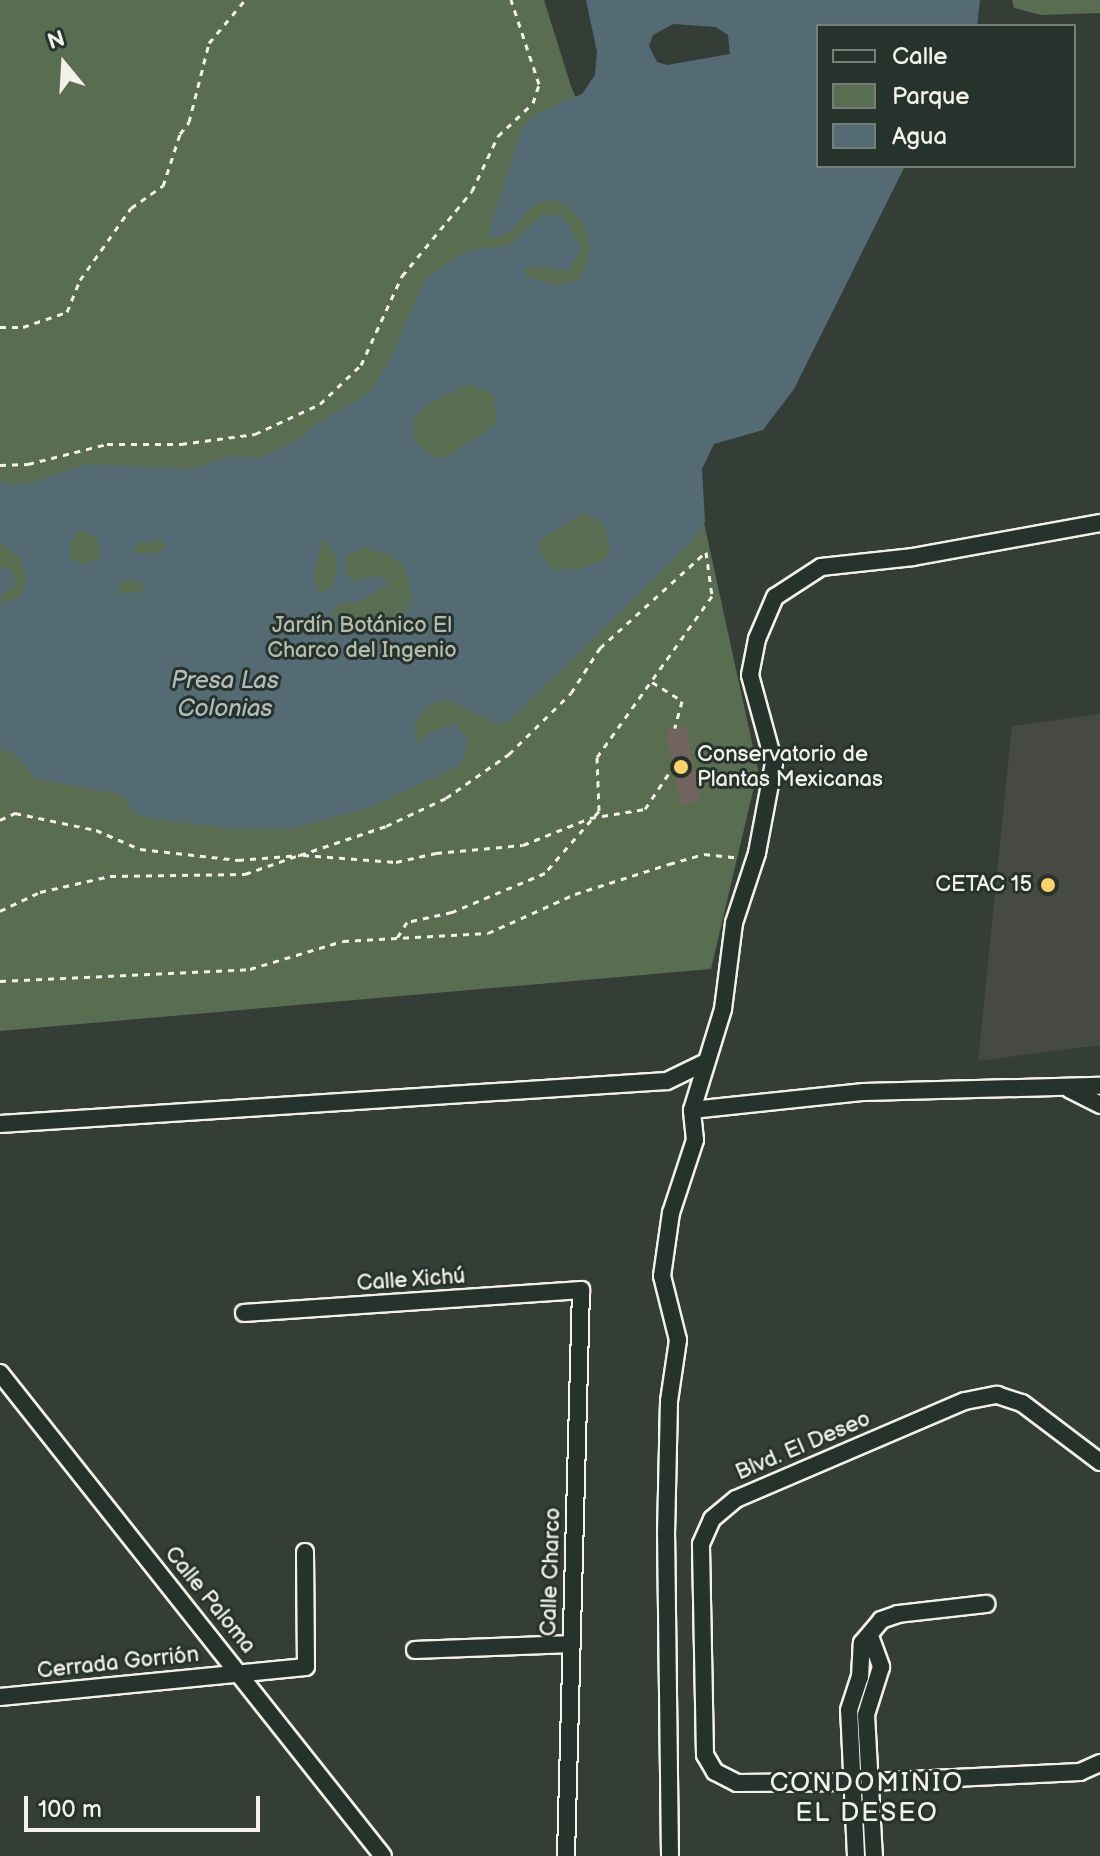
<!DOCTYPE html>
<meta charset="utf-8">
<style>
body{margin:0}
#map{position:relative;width:1100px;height:1856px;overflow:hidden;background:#353d37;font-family:"Balsamiq Sans",sans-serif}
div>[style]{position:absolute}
.built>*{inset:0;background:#474943}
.green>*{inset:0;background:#596d50}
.water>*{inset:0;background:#556b74}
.building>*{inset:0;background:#71645f}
.path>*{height:3px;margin-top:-1.5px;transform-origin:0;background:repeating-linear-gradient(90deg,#f4f1e8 0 6px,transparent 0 12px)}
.roads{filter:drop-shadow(2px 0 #f4f1e8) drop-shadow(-2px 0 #f4f1e8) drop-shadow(0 2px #f4f1e8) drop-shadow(0 -2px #f4f1e8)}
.minor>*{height:16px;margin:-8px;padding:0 8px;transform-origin:8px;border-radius:8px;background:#26332d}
.dots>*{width:22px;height:22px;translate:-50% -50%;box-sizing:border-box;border:4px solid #26332d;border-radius:50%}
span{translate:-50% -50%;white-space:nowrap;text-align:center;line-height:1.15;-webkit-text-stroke:6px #26332d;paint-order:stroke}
.park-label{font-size:22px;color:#b6bcab}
.poi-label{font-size:22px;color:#f4f1e8}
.left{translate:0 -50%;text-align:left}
.right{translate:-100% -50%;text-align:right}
.street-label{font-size:22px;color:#f4f1e8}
.water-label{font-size:24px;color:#b4bbba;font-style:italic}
.quarter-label{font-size:26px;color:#f4f1e8;letter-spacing:2px}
.legend{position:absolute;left:816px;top:24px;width:260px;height:144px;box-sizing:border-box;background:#26332d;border:2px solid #787f78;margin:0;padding:10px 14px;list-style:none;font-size:24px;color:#f4f1e8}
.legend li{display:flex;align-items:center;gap:16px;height:40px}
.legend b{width:40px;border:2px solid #787f78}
.north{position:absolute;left:24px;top:24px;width:80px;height:80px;-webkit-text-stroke:6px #26332d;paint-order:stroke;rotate:342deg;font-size:22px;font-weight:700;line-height:32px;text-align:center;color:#f4f1e8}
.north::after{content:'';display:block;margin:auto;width:28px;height:36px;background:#f4f1e8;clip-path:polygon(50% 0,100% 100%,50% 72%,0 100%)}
.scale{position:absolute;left:24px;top:1796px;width:236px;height:36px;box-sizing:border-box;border:4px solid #f4f1e8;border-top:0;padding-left:10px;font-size:24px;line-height:28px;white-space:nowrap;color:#f4f1e8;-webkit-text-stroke:6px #26332d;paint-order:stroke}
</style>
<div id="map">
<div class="built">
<div style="clip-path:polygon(1100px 714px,1100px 1045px,978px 1061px,1012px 726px)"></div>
</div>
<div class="green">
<div style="clip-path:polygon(0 0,544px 0,571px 86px,631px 232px,665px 344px,758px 770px,711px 969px,0 1031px)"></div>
<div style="clip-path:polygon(1012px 0,1100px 0,1100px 13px,1041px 15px,1014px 8px)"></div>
</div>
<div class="water">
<div style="clip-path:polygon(evenodd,586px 0,980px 0,977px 26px,818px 26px,818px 166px,905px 166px,794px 389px,763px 430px,714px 444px,702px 469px,705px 522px,693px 540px,513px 718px,500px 725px,451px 701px,431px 703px,415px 723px,417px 746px,429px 733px,455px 723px,467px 738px,465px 754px,458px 766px,371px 807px,291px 829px,230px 829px,137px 816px,122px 794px,36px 779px,13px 752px,0 750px,0 603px,18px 599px,27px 580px,20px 558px,0 542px,0 482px,25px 485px,86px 464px,191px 469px,232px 455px,259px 458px,299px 440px,313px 426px,369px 393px,387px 366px,426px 278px,468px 250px,510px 245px,543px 214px,563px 215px,581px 249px,569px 270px,535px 267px,524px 269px,526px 276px,555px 285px,579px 280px,590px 253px,587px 234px,583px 221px,558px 200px,535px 203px,511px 231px,497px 238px,487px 236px,522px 129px,532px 116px,582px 94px,595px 75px,597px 52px,586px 0,673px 24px,716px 27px,728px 35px,730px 54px,667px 65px,657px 62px,649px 46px,653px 35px,673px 24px,586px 0,469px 384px,494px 395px,497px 424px,444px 458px,433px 456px,415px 441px,413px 419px,427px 404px,469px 384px,586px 0,583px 513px,603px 522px,611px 549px,604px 560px,574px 570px,551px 569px,538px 548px,540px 540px,583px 513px,586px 0,80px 530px,96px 537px,102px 553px,98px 559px,81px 563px,70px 558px,71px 542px,80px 530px,586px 0,323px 536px,336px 557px,336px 572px,332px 586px,319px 594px,313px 577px,323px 536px,586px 0,162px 541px,166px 546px,158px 554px,133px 553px,138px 543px,162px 541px,586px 0,365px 547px,393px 556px,406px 569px,412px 600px,399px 623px,357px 634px,330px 614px,340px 602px,359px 602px,389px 584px,381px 576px,355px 580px,346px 575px,345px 557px,365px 547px,586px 0,137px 581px,145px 587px,141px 592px,116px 593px,121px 582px,137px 581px)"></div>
<div style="clip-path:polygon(0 567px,12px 570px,16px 585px,0 596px)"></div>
</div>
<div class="building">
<div style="clip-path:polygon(686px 726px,700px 801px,680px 805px,666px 729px)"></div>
</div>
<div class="path">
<div style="left:0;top:327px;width:23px"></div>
<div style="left:23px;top:327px;width:46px;rotate:-18.8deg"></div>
<div style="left:67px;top:312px;width:35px;rotate:-68deg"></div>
<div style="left:80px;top:280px;width:88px;rotate:-54.7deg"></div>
<div style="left:131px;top:208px;width:39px;rotate:-35deg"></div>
<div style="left:163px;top:186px;width:55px;rotate:-71.9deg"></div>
<div style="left:180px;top:134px;width:15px;rotate:-53deg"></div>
<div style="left:189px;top:122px;width:81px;rotate:-75.8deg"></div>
<div style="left:209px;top:43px;width:56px;rotate:-50.1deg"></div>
<div style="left:0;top:465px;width:28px;rotate:-2deg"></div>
<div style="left:28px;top:464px;width:81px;rotate:-14.2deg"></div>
<div style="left:107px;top:444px;width:74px"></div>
<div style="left:181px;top:444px;width:75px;rotate:-7.7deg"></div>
<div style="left:255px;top:434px;width:72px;rotate:-24.8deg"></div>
<div style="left:320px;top:404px;width:57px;rotate:-43.6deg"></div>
<div style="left:361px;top:365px;width:98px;rotate:-65.3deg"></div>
<div style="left:402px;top:276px;width:110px;rotate:-50.5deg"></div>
<div style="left:472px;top:191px;width:61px;rotate:-64.7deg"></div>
<div style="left:498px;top:136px;width:48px;rotate:-43.3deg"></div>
<div style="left:533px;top:103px;width:20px;rotate:-72deg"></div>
<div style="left:539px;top:84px;width:89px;rotate:-108.4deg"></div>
<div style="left:652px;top:682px;width:36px;rotate:32deg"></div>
<div style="left:682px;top:701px;width:28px;rotate:105deg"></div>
<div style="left:0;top:820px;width:17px;rotate:-25deg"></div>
<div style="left:15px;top:813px;width:83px;rotate:11.9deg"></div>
<div style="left:96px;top:830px;width:48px;rotate:23.4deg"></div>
<div style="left:140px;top:849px;width:99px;rotate:6.4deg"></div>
<div style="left:238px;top:860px;width:62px;rotate:-4.6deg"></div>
<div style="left:300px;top:855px;width:91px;rotate:-18.6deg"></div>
<div style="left:386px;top:826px;width:66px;rotate:-25deg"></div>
<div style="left:446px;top:798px;width:77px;rotate:-34.9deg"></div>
<div style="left:509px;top:754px;width:87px;rotate:-44.5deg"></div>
<div style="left:571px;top:693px;width:54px;rotate:-57.2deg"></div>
<div style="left:600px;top:648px;width:143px;rotate:-42.2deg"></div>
<div style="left:706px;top:552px;width:44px;rotate:82.2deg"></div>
<div style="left:712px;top:596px;width:198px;rotate:125.5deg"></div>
<div style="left:597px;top:757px;width:54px;rotate:87.9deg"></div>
<div style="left:599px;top:811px;width:82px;rotate:131.1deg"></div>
<div style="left:545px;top:873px;width:101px;rotate:157.2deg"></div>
<div style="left:452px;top:912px;width:46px;rotate:167.5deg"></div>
<div style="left:407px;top:922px;width:19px;rotate:122deg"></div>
<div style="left:303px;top:855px;width:93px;rotate:4.3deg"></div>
<div style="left:396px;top:862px;width:41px;rotate:-12.7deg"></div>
<div style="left:436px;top:853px;width:87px;rotate:-5.3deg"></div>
<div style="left:523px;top:845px;width:72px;rotate:-21.9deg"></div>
<div style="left:590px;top:818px;width:56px;rotate:-9.3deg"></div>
<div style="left:645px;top:809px;width:50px;rotate:-56.3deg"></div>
<div style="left:0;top:911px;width:44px;rotate:-25.4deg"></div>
<div style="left:40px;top:892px;width:72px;rotate:-12.9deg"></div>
<div style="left:110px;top:876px;width:135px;rotate:-0.8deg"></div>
<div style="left:245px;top:874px;width:54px;rotate:-19.4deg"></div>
<div style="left:0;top:981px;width:250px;rotate:-2.7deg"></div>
<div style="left:250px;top:969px;width:97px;rotate:-16.8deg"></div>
<div style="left:343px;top:941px;width:145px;rotate:-3.2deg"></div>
<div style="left:488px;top:933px;width:95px;rotate:-24.1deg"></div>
<div style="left:575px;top:894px;width:99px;rotate:-17.7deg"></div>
<div style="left:669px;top:864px;width:36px;rotate:-16deg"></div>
<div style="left:704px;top:854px;width:36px;rotate:6deg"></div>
</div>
<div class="roads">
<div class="minor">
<div style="left:1069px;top:1089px;width:35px;rotate:27deg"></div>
<div style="left:692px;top:1110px;width:173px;rotate:-6deg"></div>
<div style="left:864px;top:1092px;width:236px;rotate:-1.5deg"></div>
<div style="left:0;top:1124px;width:668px;rotate:-3.69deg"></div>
<div style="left:667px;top:1081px;width:43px;rotate:-26deg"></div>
<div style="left:244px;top:1313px;width:338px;rotate:-3.9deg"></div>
<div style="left:581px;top:1290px;width:566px;rotate:91.52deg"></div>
<div style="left:0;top:1373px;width:616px;rotate:51.59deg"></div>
<div style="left:870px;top:1636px;width:33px;rotate:70deg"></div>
<div style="left:881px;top:1667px;width:50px;rotate:107.4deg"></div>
<div style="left:866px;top:1715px;width:141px;rotate:86.8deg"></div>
<div style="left:415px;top:1650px;width:156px;rotate:-2.2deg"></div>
<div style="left:0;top:1697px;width:307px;rotate:-5.6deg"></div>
<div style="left:306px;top:1667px;width:115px;rotate:-90.5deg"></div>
<div style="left:853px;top:1782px;width:116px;rotate:179.5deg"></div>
<div style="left:737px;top:1783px;width:25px;rotate:-153deg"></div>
<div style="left:715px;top:1772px;width:20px;rotate:-120deg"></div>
<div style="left:705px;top:1755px;width:211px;rotate:-91.1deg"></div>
<div style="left:701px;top:1544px;width:27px;rotate:-66deg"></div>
<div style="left:712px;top:1519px;width:31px;rotate:-40deg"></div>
<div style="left:736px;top:1499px;width:249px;rotate:-23.2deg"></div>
<div style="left:965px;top:1401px;width:33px;rotate:-11deg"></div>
<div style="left:997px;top:1395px;width:26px;rotate:18deg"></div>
<div style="left:1022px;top:1403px;width:98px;rotate:37.1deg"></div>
<div style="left:870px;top:1782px;width:210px;rotate:-2.7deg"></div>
<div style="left:1080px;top:1772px;width:22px;rotate:-24deg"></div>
<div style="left:670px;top:1856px;width:322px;rotate:-90.7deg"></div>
<div style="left:666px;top:1534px;width:133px;rotate:-88.7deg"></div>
<div style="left:669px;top:1401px;width:62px;rotate:-81.6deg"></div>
<div style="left:678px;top:1340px;width:66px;rotate:-104deg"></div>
<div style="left:662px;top:1276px;width:64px;rotate:-81.9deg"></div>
<div style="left:671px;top:1213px;width:77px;rotate:-71.8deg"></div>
<div style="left:695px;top:1140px;width:30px;rotate:-96deg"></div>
<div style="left:692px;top:1110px;width:106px;rotate:-72.9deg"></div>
<div style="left:723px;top:1009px;width:87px;rotate:-82.7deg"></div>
<div style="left:734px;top:923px;width:74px;rotate:-71.8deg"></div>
<div style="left:757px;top:853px;width:92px;rotate:-79.3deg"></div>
<div style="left:774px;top:763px;width:91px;rotate:-105.3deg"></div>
<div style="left:750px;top:675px;width:37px;rotate:-79deg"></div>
<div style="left:757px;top:639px;width:46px;rotate:-66.8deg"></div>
<div style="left:775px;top:597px;width:55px;rotate:-33.1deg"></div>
<div style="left:821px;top:567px;width:93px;rotate:-6.2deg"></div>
<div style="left:913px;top:557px;width:190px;rotate:-10.3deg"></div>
<div style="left:856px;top:1856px;width:146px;rotate:-92.7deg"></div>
<div style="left:849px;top:1710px;width:35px;rotate:-72deg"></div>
<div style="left:860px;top:1677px;width:34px;rotate:-87deg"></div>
<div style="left:862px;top:1643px;width:30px;rotate:-50deg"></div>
<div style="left:881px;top:1620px;width:18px;rotate:-19deg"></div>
<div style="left:898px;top:1614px;width:89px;rotate:-6.5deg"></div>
</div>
</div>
<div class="dots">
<div style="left:681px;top:767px;background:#ffd166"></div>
<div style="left:1048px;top:885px;background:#ffd166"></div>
</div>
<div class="park-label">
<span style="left:362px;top:638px">Jardín Botánico El<br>Charco del Ingenio</span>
</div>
<div class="poi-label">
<span class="left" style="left:697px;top:767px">Conservatorio de<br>Plantas Mexicanas</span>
<span class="right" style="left:1032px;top:885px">CETAC 15</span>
</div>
<div class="street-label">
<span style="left:411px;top:1280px;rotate:-4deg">Calle Xichú</span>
<span style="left:803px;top:1446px;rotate:-23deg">Blvd. El Deseo</span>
<span style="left:551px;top:1572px;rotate:-88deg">Calle Charco</span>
<span style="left:210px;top:1600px;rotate:51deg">Calle Paloma</span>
<span style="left:118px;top:1663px;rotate:-6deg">Cerrada Gorrión</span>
</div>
<div class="water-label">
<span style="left:225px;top:695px">Presa Las<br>Colonias</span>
</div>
<div class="quarter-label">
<span style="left:867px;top:1799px">CONDOMINIO<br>EL DESEO</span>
</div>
<ul class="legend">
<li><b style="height:10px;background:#26332d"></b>Calle</li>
<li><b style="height:22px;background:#596d50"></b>Parque</li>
<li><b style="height:22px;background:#556b74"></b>Agua</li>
</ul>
<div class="north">N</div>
<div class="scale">100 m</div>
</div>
